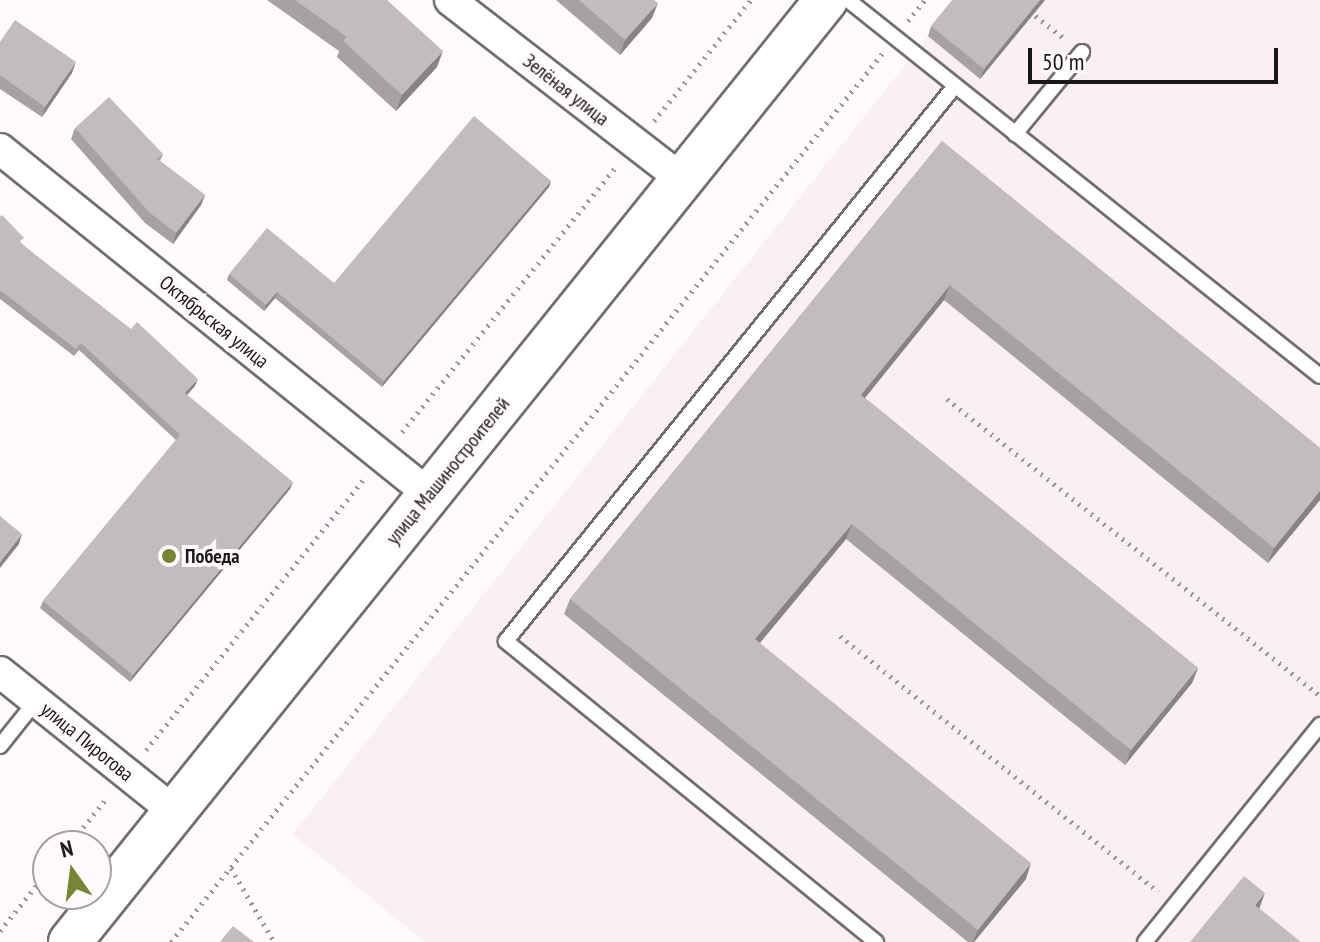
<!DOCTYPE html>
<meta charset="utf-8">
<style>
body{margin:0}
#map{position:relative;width:1320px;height:942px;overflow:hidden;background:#fffafc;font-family:"PT Sans Narrow",sans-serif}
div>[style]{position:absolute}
.built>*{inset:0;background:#fbeef5}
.path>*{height:5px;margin-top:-2.5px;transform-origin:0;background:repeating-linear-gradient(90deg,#999697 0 2px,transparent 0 8px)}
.roads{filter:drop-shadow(2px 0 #726e70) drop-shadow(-2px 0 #726e70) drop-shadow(0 2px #726e70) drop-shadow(0 -2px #726e70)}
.lane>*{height:14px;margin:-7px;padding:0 7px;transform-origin:7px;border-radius:7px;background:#fff}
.street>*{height:30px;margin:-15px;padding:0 15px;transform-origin:15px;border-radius:15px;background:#fff}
.secondary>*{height:42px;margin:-21px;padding:0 21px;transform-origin:21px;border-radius:21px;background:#fff}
.wall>*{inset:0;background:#a6a2a4}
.shaded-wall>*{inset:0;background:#878486}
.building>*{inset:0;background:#c1bcbf}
.dots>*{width:22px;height:22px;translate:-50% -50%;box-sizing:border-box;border:4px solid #fffafc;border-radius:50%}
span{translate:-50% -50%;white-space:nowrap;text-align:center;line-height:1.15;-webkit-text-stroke:8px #fffafc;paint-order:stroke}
.street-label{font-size:20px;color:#1a1819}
.poi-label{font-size:20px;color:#1a1819;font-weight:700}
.left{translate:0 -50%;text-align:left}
.north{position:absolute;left:32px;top:830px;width:80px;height:80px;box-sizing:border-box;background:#fffafc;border:2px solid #a3a0a1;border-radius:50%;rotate:346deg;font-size:22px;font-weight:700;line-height:32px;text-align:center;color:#1a1819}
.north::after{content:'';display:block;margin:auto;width:28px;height:36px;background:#778635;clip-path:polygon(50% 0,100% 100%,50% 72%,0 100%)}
.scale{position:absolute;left:1028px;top:48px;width:250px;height:36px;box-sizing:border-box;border:4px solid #1a1819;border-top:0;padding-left:10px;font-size:24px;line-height:28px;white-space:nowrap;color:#1a1819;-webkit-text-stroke:6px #fffafc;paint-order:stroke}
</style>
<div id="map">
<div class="built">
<div style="clip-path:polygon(957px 0,1320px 0,1320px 942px,425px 942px,293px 834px)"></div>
</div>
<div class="path">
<div style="left:1029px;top:11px;width:46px;rotate:37.9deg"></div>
<div style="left:908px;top:21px;width:27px;rotate:-51deg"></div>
<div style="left:654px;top:121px;width:155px;rotate:-51.3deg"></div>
<div style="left:947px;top:399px;width:477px;rotate:38.5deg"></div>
<div style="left:402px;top:432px;width:342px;rotate:-51.1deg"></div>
<div style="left:840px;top:636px;width:408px;rotate:38.8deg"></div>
<div style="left:146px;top:750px;width:346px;rotate:-51.2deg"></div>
<div style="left:68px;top:846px;width:62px;rotate:-50.9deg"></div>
<div style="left:231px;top:868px;width:86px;rotate:59.8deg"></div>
<div style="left:0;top:931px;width:77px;rotate:-51.3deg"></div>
<div style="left:171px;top:942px;width:1138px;rotate:-51.32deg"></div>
</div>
<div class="roads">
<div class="lane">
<div style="left:848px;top:0;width:603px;rotate:38.54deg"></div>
<div style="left:1015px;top:134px;width:106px;rotate:-50.7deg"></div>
<div style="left:0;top:746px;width:58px;rotate:-51.3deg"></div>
<div style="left:876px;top:942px;width:477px;rotate:-140.9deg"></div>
<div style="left:506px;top:641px;width:714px;rotate:-51.03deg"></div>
<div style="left:1145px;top:942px;width:279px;rotate:-51.1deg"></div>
</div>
<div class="street">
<div style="left:450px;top:0;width:293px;rotate:37.7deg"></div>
<div style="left:0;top:149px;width:551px;rotate:38.81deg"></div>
<div style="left:0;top:672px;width:224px;rotate:38.7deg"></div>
</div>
<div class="secondary">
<div style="left:70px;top:942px;width:1208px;rotate:-51.25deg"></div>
</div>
</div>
<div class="wall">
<div style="clip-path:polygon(267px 0,387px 0,437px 67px,396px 111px,337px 57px,339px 51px)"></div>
<div style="clip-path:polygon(556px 0,654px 0,652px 18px,620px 55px)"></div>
<div style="clip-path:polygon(1045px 0,980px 79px,928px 36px,931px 26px)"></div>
<div style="clip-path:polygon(0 42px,72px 73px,42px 117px,0 89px)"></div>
<div style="clip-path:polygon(75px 128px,163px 154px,160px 161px,205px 195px,201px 205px,173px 244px,145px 223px,71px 139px)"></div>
<div style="clip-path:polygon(942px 141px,1320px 448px,1320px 500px,1268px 563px,944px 300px,865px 398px,1198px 668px,1192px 683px,1125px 765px,846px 539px,759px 643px,1026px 879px,974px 942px,968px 942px,564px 614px,570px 599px)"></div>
<div style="clip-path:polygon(551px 181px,549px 187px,382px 387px,275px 298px,264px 311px,227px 280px,229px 274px,334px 283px)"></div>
<div style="clip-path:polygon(0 217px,22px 244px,195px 386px,187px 395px,290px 489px,130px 682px,40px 608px,43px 601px,176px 440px,79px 350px,74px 356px,0 299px)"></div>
</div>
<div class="shaded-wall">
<div style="clip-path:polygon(1040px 0,1045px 0,980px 79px,984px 69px)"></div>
<div style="clip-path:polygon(658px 3px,652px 18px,620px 55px,625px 40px)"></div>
<div style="clip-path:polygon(443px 51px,437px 67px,396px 111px,402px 95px)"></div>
<div style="clip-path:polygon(76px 62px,72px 73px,42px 117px,45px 107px)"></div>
<div style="clip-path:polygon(551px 181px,549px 187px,382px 387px,384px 381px)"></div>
<div style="clip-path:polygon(205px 195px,201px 205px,173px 244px,176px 233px)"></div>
<div style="clip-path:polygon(950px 285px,944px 300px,855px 410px,861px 395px)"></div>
<div style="clip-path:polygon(277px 292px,275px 298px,264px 311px,266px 305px)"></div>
<div style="clip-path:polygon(198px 379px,195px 386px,182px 400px,185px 393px)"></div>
<div style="clip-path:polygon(293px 482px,290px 489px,130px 682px,133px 675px)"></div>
<div style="clip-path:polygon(1320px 491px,1320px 500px,1268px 563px,1274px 548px)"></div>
<div style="clip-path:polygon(852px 524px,846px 539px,750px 655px,755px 639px)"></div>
<div style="clip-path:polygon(22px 534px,19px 544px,0 568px,0 562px)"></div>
<div style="clip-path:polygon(1198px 668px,1192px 683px,1125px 765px,1131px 750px)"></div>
<div style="clip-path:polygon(1031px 863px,1026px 879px,974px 942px,973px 942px,978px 930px)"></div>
<div style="clip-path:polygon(1265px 893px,1258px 912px,1255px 905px)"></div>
</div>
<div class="building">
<div style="clip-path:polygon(295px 0,387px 0,443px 51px,402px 95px,343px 41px,347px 37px)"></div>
<div style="clip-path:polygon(579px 0,654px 0,658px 3px,625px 40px)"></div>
<div style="clip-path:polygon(952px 0,1040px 0,984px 69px,931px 26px)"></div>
<div style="clip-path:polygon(15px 20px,76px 62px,45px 107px,0 75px,0 42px)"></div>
<div style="clip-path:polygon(109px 97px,163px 154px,157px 159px,205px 195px,176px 233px,149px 212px,75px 128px)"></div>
<div style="clip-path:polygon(474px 116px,551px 181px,384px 381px,277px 292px,266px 305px,229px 274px,267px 228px,334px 283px)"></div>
<div style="clip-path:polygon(942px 141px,1320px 448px,1320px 491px,1274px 548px,950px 285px,861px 395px,1198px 668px,1131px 750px,852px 524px,755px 639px,1031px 863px,978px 930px,570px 599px)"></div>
<div style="clip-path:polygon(2px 215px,24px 238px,19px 242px,131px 329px,137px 322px,198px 379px,185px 393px,293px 482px,133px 675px,43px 601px,180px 435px,81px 343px,76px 349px,0 290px,0 217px)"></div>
<div style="clip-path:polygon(0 516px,22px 534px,0 562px)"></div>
<div style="clip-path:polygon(1244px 876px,1265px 893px,1255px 905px,1301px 942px,1190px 942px)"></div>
<div style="clip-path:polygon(233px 926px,254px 942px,220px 942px)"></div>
</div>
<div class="dots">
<div style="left:169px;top:556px;background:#778635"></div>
</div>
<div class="street-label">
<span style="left:566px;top:90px;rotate:38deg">Зелёная улица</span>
<span style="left:214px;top:322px;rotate:39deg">Октябрьская улица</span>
<span style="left:448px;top:471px;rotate:-51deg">улица Машиностроителей</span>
<span style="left:87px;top:742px;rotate:39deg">улица Пирогова</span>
</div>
<div class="poi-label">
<span class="left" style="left:185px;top:556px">Победа</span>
</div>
<div class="north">N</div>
<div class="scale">50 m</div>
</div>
